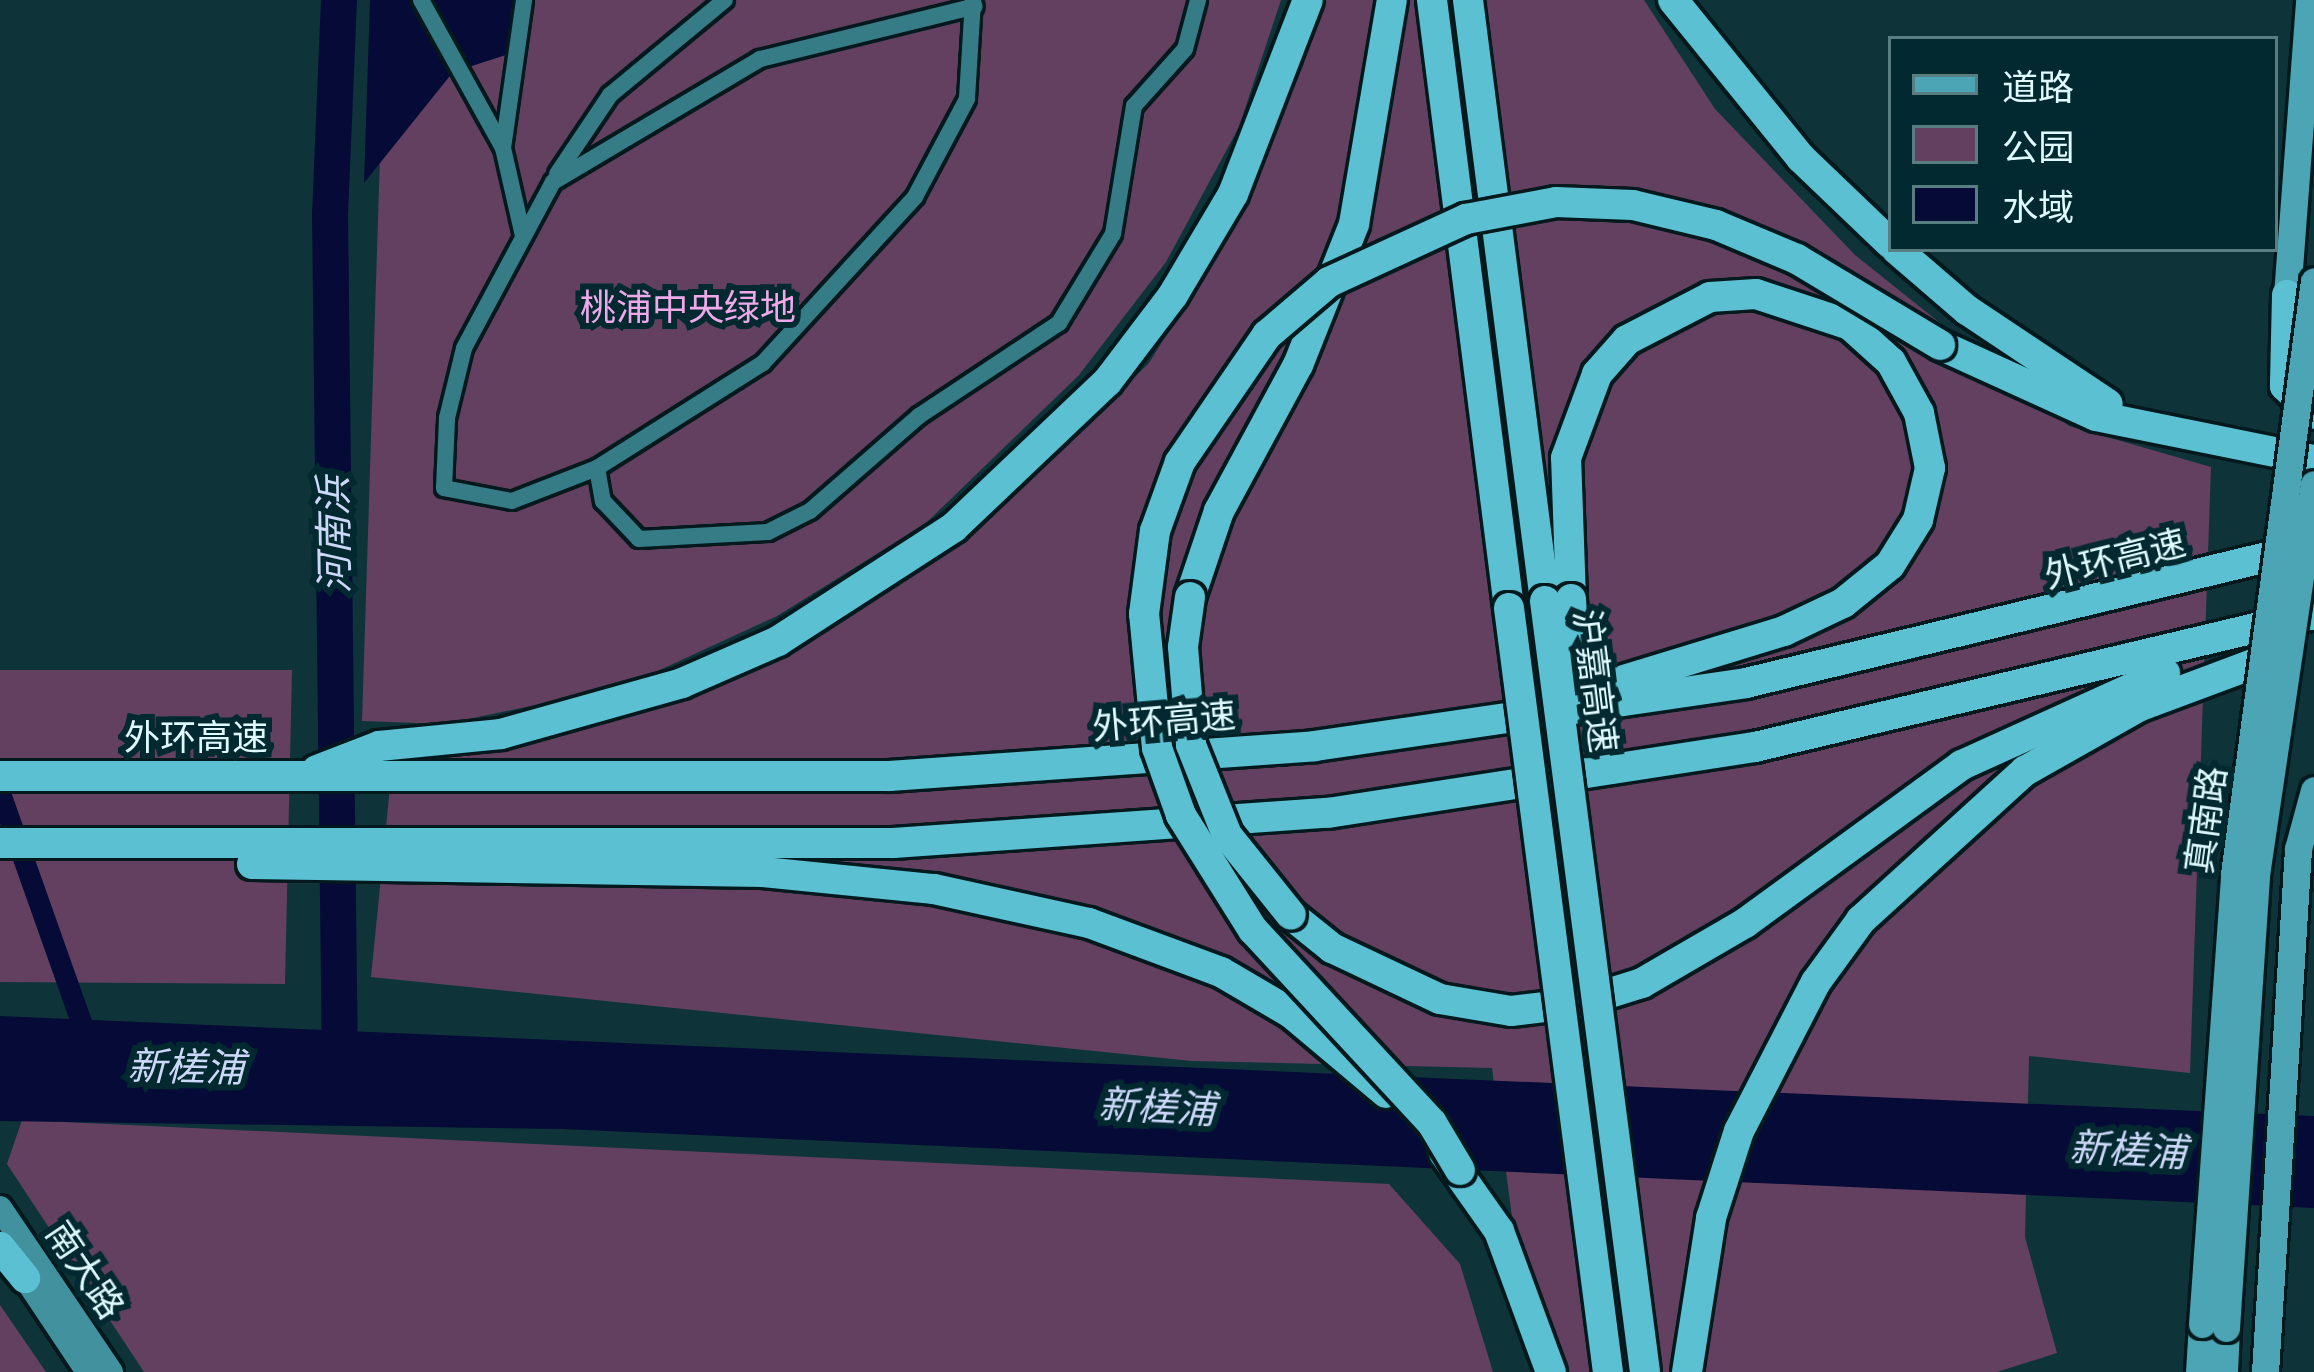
<!DOCTYPE html>
<meta charset="utf-8">
<style>
body{margin:0}
#map{position:relative;width:2314px;height:1372px;overflow:hidden;background:#0e343a;font-family:"Public Sans","Noto Sans SC",sans-serif}
div>[style]{position:absolute}
.green>*{inset:0;background:#634060}
.water>*{inset:0;background:#060a37}
.canal>*{height:21px;margin:-10.5px;padding:0 10.5px;transform-origin:10.5px;border-radius:10.5px;background:#060a37}
.river>*{height:36px;margin:-18px;padding:0 18px;transform-origin:18px;border-radius:18px;background:#060a37}
.roads{filter:drop-shadow(3px 0 #04191d) drop-shadow(-3px 0 #04191d) drop-shadow(0 3px #04191d) drop-shadow(0 -3px #04191d)}
.street>*{height:16px;margin:-8px;padding:0 8px;transform-origin:8px;border-radius:8px;background:#367c87}
.secondary>*{height:24px;margin:-12px;padding:0 12px;transform-origin:12px;border-radius:12px;background:#41919e}
.primary>*{height:27px;margin:-13.5px;padding:0 13.5px;transform-origin:13.5px;border-radius:13.5px;background:#4ca5b4}
.highway>*{height:30px;margin:-15px;padding:0 15px;transform-origin:15px;border-radius:15px;background:#5bc1d2}
.bridges{filter:drop-shadow(3px 0 #04191d) drop-shadow(-3px 0 #04191d) drop-shadow(0 3px #04191d) drop-shadow(0 -3px #04191d)}
.primary-bridge>*{height:27px;margin:-13.5px;padding:0 13.5px;transform-origin:13.5px;border-radius:13.5px;background:#4ca5b4}
.highway-bridge>*{height:30px;margin:-15px;padding:0 15px;transform-origin:15px;border-radius:15px;background:#5bc1d2}
span{translate:-50% -50%;white-space:nowrap;text-align:center;line-height:1.15;-webkit-text-stroke:12px #02292f;paint-order:stroke}
.park-label{font-size:36px;color:#efa9e9}
.street-label{font-size:36px;color:#dffafe}
.water-label{font-size:39px;color:#ccd8f8;font-style:italic}
.legend{position:absolute;left:1888px;top:36px;width:390px;height:216px;box-sizing:border-box;background:#02292f;border:3px solid #5a7d82;margin:0;padding:15px 21px;list-style:none;font-size:36px;color:#dffafe}
.legend li{display:flex;align-items:center;gap:24px;height:60px}
.legend b{width:60px;border:3px solid #5a7d82}
</style>
<div id="map">
<div class="green">
<div style="clip-path:polygon(385px 0,1281px 0,1239px 127px,1166px 262px,1079px 375px,925px 524px,777px 616px,625px 686px,445px 724px,362px 721px)"></div>
<div style="clip-path:polygon(1320px 0,1644px 0,1715px 109px,1855px 255px,2069px 426px,2211px 467px,2190px 1073px,2029px 1056px,2025px 1237px,2057px 1353px,1997px 1372px,1533px 1372px,1492px 1068px,1192px 1061px,371px 977px,392px 767px,631px 712px,772px 662px,892px 588px,1024px 486px,1149px 363px,1229px 234px,1303px 66px)"></div>
<div style="clip-path:polygon(0 670px,292px 670px,285px 984px,0 982px)"></div>
<div style="clip-path:polygon(22px 1120px,1389px 1184px,1460px 1264px,1493px 1372px,144px 1372px,7px 1164px)"></div>
<div style="clip-path:polygon(0 1305px,46px 1372px,47px 1372px,0 1372px)"></div>
</div>
<div class="water">
<div style="clip-path:polygon(370px 0,514px 0,506px 55px,453px 72px,364px 183px)"></div>
<div style="clip-path:polygon(0 1016px,2314px 1116px,2314px 1208px,562px 1129px,0 1121px)"></div>
</div>
<div class="canal">
<div style="left:0;top:793px;width:266px;rotate:70.5deg"></div>
</div>
<div class="river">
<div style="left:339px;top:0;width:215px;rotate:92.4deg"></div>
<div style="left:330px;top:215px;width:855px;rotate:89.33deg"></div>
</div>
<div class="roads">
<div class="street">
<div style="left:421px;top:0;width:169px;rotate:61deg"></div>
<div style="left:503px;top:148px;width:90px;rotate:77.2deg"></div>
<div style="left:973px;top:0;width:99px;rotate:93.5deg"></div>
<div style="left:967px;top:99px;width:111px;rotate:118deg"></div>
<div style="left:915px;top:197px;width:225px;rotate:132.5deg"></div>
<div style="left:763px;top:363px;width:196px;rotate:147.7deg"></div>
<div style="left:597px;top:468px;width:34px;rotate:80deg"></div>
<div style="left:603px;top:501px;width:52px;rotate:46.5deg"></div>
<div style="left:639px;top:539px;width:129px;rotate:-3.1deg"></div>
<div style="left:768px;top:532px;width:47px;rotate:-26.6deg"></div>
<div style="left:810px;top:511px;width:145px;rotate:-41.1deg"></div>
<div style="left:919px;top:416px;width:168px;rotate:-33.6deg"></div>
<div style="left:1059px;top:323px;width:104px;rotate:-58.8deg"></div>
<div style="left:1113px;top:234px;width:130px;rotate:-80.7deg"></div>
<div style="left:1134px;top:106px;width:76px;rotate:-48.2deg"></div>
<div style="left:1185px;top:49px;width:51px;rotate:-75.1deg"></div>
<div style="left:503px;top:148px;width:149px;rotate:-81.9deg"></div>
<div style="left:557px;top:174px;width:95px;rotate:-56.1deg"></div>
<div style="left:610px;top:95px;width:149px;rotate:-39.6deg"></div>
<div style="left:597px;top:468px;width:91px;rotate:158.8deg"></div>
<div style="left:512px;top:501px;width:69px;rotate:-169.2deg"></div>
<div style="left:444px;top:488px;width:70px;rotate:-87.5deg"></div>
<div style="left:447px;top:418px;width:72px;rotate:-76.3deg"></div>
<div style="left:464px;top:348px;width:188px;rotate:-61.8deg"></div>
<div style="left:553px;top:182px;width:241px;rotate:-30.7deg"></div>
<div style="left:760px;top:59px;width:221px;rotate:-13.8deg"></div>
</div>
<div class="secondary">
<div style="left:0;top:1208px;width:198px;rotate:55.9deg"></div>
<div style="left:18px;top:1267px;width:126px;rotate:56.3deg"></div>
</div>
<div class="primary">
<div style="left:2287px;top:295px;width:296px;rotate:-85.7deg"></div>
<div style="left:2199px;top:1372px;width:48px;rotate:-86.4deg"></div>
<div style="left:2224px;top:1372px;width:44px;rotate:-87.4deg"></div>
<div style="left:2265px;top:1372px;width:524px;rotate:-86.39deg"></div>
<div style="left:2298px;top:849px;width:61px;rotate:-74.8deg"></div>
</div>
<div class="highway">
<div style="left:1432px;top:0;width:613px;rotate:82.78deg"></div>
<div style="left:1468px;top:0;width:606px;rotate:82.7deg"></div>
<div style="left:1673px;top:0;width:203px;rotate:51deg"></div>
<div style="left:1801px;top:158px;width:124px;rotate:43.7deg"></div>
<div style="left:1896px;top:249px;width:94px;rotate:40.7deg"></div>
<div style="left:1967px;top:310px;width:169px;rotate:33.7deg"></div>
<div style="left:2287px;top:295px;width:91px;rotate:91.3deg"></div>
<div style="left:2285px;top:386px;width:40px;rotate:44deg"></div>
<div style="left:1940px;top:345px;width:171px;rotate:24.5deg"></div>
<div style="left:2096px;top:416px;width:222px;rotate:11.4deg"></div>
<div style="left:1190px;top:597px;width:91px;rotate:-71.4deg"></div>
<div style="left:1219px;top:511px;width:166px;rotate:-61.6deg"></div>
<div style="left:1298px;top:365px;width:152px;rotate:-68.3deg"></div>
<div style="left:1354px;top:224px;width:227px;rotate:-80.4deg"></div>
<div style="left:1571px;top:599px;width:141px;rotate:-92deg"></div>
<div style="left:1566px;top:458px;width:90px;rotate:-69.7deg"></div>
<div style="left:1597px;top:374px;width:45px;rotate:-48.6deg"></div>
<div style="left:1627px;top:340px;width:93px;rotate:-27.4deg"></div>
<div style="left:1710px;top:297px;width:46px;rotate:-3.7deg"></div>
<div style="left:1756px;top:294px;width:99px;rotate:18.3deg"></div>
<div style="left:1850px;top:325px;width:55px;rotate:42.1deg"></div>
<div style="left:1891px;top:362px;width:58px;rotate:61.2deg"></div>
<div style="left:1919px;top:413px;width:56px;rotate:78.7deg"></div>
<div style="left:1930px;top:468px;width:53px;rotate:103deg"></div>
<div style="left:1918px;top:520px;width:53px;rotate:121.9deg"></div>
<div style="left:1890px;top:565px;width:60px;rotate:141deg"></div>
<div style="left:1843px;top:603px;width:65px;rotate:154.6deg"></div>
<div style="left:1784px;top:631px;width:215px;rotate:163deg"></div>
<div style="left:317px;top:770px;width:66px;rotate:-21.2deg"></div>
<div style="left:379px;top:746px;width:123px;rotate:-5.6deg"></div>
<div style="left:501px;top:734px;width:188px;rotate:-15.7deg"></div>
<div style="left:682px;top:683px;width:105px;rotate:-23.6deg"></div>
<div style="left:778px;top:641px;width:210px;rotate:-32.9deg"></div>
<div style="left:954px;top:527px;width:211px;rotate:-43.5deg"></div>
<div style="left:1107px;top:382px;width:109px;rotate:-52.8deg"></div>
<div style="left:1173px;top:295px;width:117px;rotate:-59.3deg"></div>
<div style="left:1233px;top:194px;width:208px;rotate:-68.9deg"></div>
<div style="left:0;top:776px;width:890px"></div>
<div style="left:890px;top:776px;width:426px;rotate:-4deg"></div>
<div style="left:1315px;top:746px;width:436px;rotate:-8.3deg"></div>
<div style="left:1746px;top:683px;width:570px;rotate:-13.6deg"></div>
<div style="left:0;top:843px;width:894px"></div>
<div style="left:894px;top:843px;width:435px;rotate:-4deg"></div>
<div style="left:1328px;top:813px;width:432px;rotate:-8.8deg"></div>
<div style="left:1755px;top:747px;width:575px;rotate:-13.38deg"></div>
<div style="left:252px;top:864px;width:511px;rotate:0.9deg"></div>
<div style="left:763px;top:872px;width:172px;rotate:5.7deg"></div>
<div style="left:934px;top:889px;width:159px;rotate:12.4deg"></div>
<div style="left:1089px;top:923px;width:141px;rotate:20.4deg"></div>
<div style="left:1221px;top:972px;width:81px;rotate:30.4deg"></div>
<div style="left:1291px;top:1013px;width:124px;rotate:40.1deg"></div>
<div style="left:1291px;top:915px;width:53px;rotate:38.8deg"></div>
<div style="left:1332px;top:948px;width:119px;rotate:25.3deg"></div>
<div style="left:1440px;top:999px;width:72px;rotate:9.6deg"></div>
<div style="left:1511px;top:1011px;width:67px;rotate:-6.8deg"></div>
<div style="left:1578px;top:1003px;width:67px;rotate:-17.4deg"></div>
<div style="left:1642px;top:983px;width:119px;rotate:-30.2deg"></div>
<div style="left:1745px;top:923px;width:268px;rotate:-36.1deg"></div>
<div style="left:1962px;top:765px;width:223px;rotate:-24.4deg"></div>
<div style="left:1444px;top:1153px;width:95px;rotate:54.8deg"></div>
<div style="left:1499px;top:1231px;width:150px;rotate:69.8deg"></div>
<div style="left:0;top:1247px;width:40px;rotate:51deg"></div>
<div style="left:1687px;top:1372px;width:156px;rotate:-81.1deg"></div>
<div style="left:1711px;top:1218px;width:91px;rotate:-72.2deg"></div>
<div style="left:1739px;top:1131px;width:168px;rotate:-62.7deg"></div>
<div style="left:1816px;top:982px;width:77px;rotate:-54deg"></div>
<div style="left:1861px;top:920px;width:222px;rotate:-42.3deg"></div>
<div style="left:2025px;top:771px;width:130px;rotate:-29.5deg"></div>
<div style="left:2138px;top:707px;width:131px;rotate:-20.5deg"></div>
<div style="left:2261px;top:661px;width:26px;rotate:-43deg"></div>
</div>
</div>
<div class="bridges">
<div class="primary-bridge">
<div style="left:2202px;top:1324px;width:451px;rotate:-85.9deg"></div>
<div style="left:2234px;top:874px;width:598px;rotate:-82.32deg"></div>
<div style="left:2226px;top:1328px;width:454px;rotate:-86.2deg"></div>
<div style="left:2256px;top:875px;width:395px;rotate:-81.6deg"></div>
</div>
<div class="highway-bridge">
<div style="left:1190px;top:597px;width:50px;rotate:98deg"></div>
<div style="left:1183px;top:647px;width:98px;rotate:85.3deg"></div>
<div style="left:1191px;top:745px;width:97px;rotate:68.2deg"></div>
<div style="left:1227px;top:835px;width:102px;rotate:51.3deg"></div>
<div style="left:1571px;top:599px;width:110px;rotate:86.4deg"></div>
<div style="left:1545px;top:601px;width:777px;rotate:82.61deg"></div>
<div style="left:1509px;top:608px;width:770px;rotate:82.62deg"></div>
<div style="left:1460px;top:1170px;width:55px;rotate:-120.8deg"></div>
<div style="left:1432px;top:1123px;width:263px;rotate:-132.8deg"></div>
<div style="left:1253px;top:930px;width:136px;rotate:-122.1deg"></div>
<div style="left:1181px;top:815px;width:71px;rotate:-109.7deg"></div>
<div style="left:1157px;top:748px;width:135px;rotate:-95.5deg"></div>
<div style="left:1144px;top:614px;width:84px;rotate:-82.5deg"></div>
<div style="left:1155px;top:531px;width:73px;rotate:-70.1deg"></div>
<div style="left:1180px;top:462px;width:154px;rotate:-55.6deg"></div>
<div style="left:1267px;top:335px;width:82px;rotate:-40.5deg"></div>
<div style="left:1329px;top:282px;width:151px;rotate:-24.7deg"></div>
<div style="left:1466px;top:219px;width:92px;rotate:-10.7deg"></div>
<div style="left:1556px;top:202px;width:77px;rotate:2.2deg"></div>
<div style="left:1633px;top:205px;width:85px;rotate:13.5deg"></div>
<div style="left:1716px;top:225px;width:88px;rotate:22.8deg"></div>
<div style="left:1797px;top:259px;width:167px;rotate:31deg"></div>
</div>
</div>
<div class="park-label">
<span style="left:688px;top:308px">桃浦中央绿地</span>
</div>
<div class="street-label">
<span style="left:2115px;top:559px;rotate:-14deg">外环高速</span>
<span style="left:1595px;top:681px;rotate:83deg">沪嘉高速</span>
<span style="left:1164px;top:721px;rotate:-5deg">外环高速</span>
<span style="left:196px;top:738px">外环高速</span>
<span style="left:2206px;top:820px;rotate:-82deg">真南路</span>
<span style="left:85px;top:1270px;rotate:56deg">南大路</span>
</div>
<div class="water-label">
<span style="left:334px;top:535px;rotate:-91deg">河南浜</span>
<span style="left:186px;top:1067px;rotate:1deg">新槎浦</span>
<span style="left:1157px;top:1107px;rotate:3deg">新槎浦</span>
<span style="left:2128px;top:1150px;rotate:3deg">新槎浦</span>
</div>
<ul class="legend">
<li><b style="height:15px;background:#4ca5b4"></b>道路</li>
<li><b style="height:33px;background:#634060"></b>公园</li>
<li><b style="height:33px;background:#060a37"></b>水域</li>
</ul>
</div>
